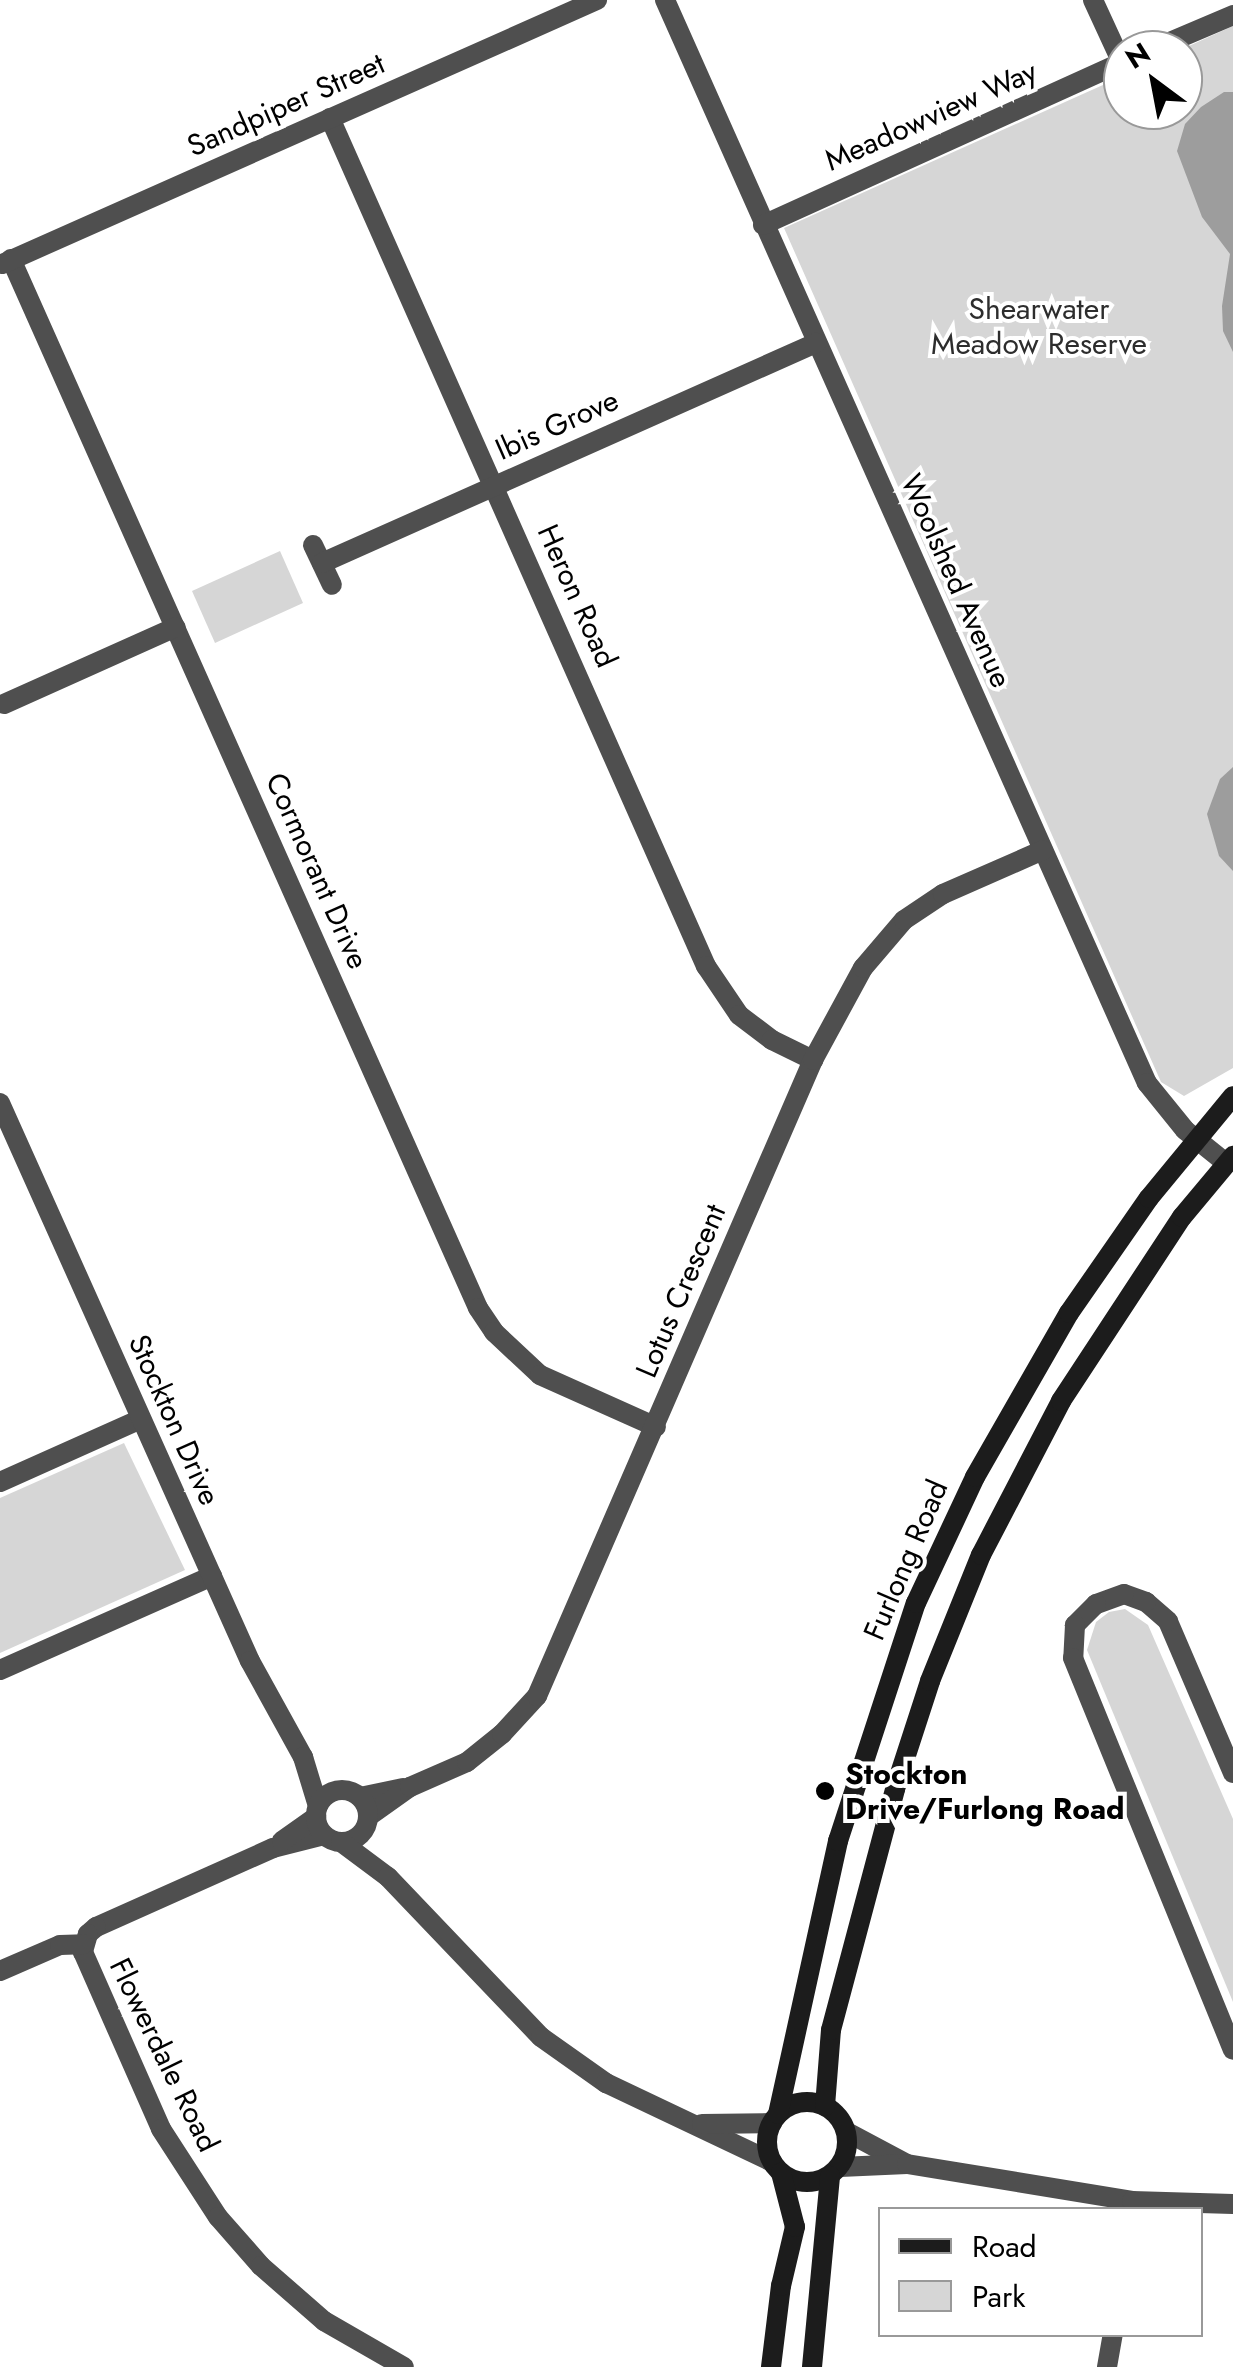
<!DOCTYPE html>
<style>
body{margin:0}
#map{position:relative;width:1233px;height:2367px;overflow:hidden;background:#fff;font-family:Jost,sans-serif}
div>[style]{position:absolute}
.green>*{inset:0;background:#d6d6d6}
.water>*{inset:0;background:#9d9d9d}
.minor>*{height:20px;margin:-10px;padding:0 10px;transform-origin:10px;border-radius:10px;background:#4f4f4f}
.tertiary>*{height:20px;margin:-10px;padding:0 10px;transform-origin:10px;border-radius:10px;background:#4f4f4f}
.tertiary>.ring{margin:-10px;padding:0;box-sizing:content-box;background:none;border:20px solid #4f4f4f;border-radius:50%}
.secondary>*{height:20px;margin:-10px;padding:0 10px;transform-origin:10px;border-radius:10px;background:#1c1c1c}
.secondary>.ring{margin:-10px;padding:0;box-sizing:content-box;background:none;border:20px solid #1c1c1c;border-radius:50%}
.dots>*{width:28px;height:28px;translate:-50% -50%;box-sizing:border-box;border:5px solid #fff;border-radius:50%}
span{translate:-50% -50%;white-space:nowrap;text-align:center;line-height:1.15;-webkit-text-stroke:8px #fff;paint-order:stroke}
.street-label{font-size:30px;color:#000}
.park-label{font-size:30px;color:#2d2d2d}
.poi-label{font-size:30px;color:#000;font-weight:700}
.left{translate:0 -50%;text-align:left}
.legend{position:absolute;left:878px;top:2207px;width:325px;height:130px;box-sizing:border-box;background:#fff;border:2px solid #999;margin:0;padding:12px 18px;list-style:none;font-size:30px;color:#000}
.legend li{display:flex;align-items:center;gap:20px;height:50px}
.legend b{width:50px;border:2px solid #999}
.north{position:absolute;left:1103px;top:30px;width:100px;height:100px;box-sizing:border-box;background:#fff;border:2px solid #999;border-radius:50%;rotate:328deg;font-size:28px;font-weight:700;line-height:40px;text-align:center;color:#000}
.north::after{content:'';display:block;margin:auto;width:35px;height:45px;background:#000;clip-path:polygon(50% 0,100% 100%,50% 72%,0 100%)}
</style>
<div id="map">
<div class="green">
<div style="clip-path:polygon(1233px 26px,1233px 1068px,1184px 1096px,1161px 1082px,784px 228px,1123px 76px,1123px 110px,1183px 110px,1180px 50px)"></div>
<div style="clip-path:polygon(280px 551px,303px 603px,215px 643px,192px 591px)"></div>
<div style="clip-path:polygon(124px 1443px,185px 1570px,0 1653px,0 1498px)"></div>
<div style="clip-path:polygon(1125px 1609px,1148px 1625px,1233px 1819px,1233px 2002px,1087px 1650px,1096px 1622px,1109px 1612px)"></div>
</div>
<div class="water">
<div style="clip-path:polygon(1224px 92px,1233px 92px,1233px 352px,1223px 331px,1222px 306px,1230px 254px,1202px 217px,1177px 151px,1185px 124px,1201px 107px)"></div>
<div style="clip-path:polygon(1233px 767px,1233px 871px,1219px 856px,1207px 814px,1220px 779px)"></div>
</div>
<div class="minor">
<div style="left:665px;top:0;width:1185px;rotate:66.01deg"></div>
<div style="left:1147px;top:1083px;width:60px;rotate:51deg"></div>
<div style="left:1185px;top:1130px;width:53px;rotate:38.8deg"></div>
<div style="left:1093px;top:0;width:69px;rotate:65.3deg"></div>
<div style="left:1151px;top:50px;width:89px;rotate:-23.1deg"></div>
<div style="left:330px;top:118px;width:928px;rotate:66.09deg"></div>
<div style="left:706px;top:966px;width:59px;rotate:56deg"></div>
<div style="left:739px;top:1015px;width:41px;rotate:37.1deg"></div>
<div style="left:772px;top:1040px;width:46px;rotate:26deg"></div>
<div style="left:763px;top:225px;width:395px;rotate:-24.4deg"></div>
<div style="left:11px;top:259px;width:1148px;rotate:66deg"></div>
<div style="left:478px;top:1308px;width:29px;rotate:56deg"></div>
<div style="left:494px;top:1332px;width:63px;rotate:43.1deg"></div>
<div style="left:540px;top:1375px;width:127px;rotate:24.1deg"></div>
<div style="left:2px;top:264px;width:651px;rotate:-23.93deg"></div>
<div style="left:313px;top:545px;width:44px;rotate:64.6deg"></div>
<div style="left:322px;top:563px;width:541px;rotate:-24.01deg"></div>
<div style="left:4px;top:704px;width:188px;rotate:-24.1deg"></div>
<div style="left:0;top:1482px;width:154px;rotate:-24.1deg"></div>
<div style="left:0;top:1670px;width:232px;rotate:-23.9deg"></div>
<div style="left:1233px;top:1773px;width:165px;rotate:-113.2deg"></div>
<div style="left:1168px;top:1621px;width:29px;rotate:-139deg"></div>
<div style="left:1146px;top:1602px;width:23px;rotate:-160deg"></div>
<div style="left:1124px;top:1594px;width:30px;rotate:160deg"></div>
<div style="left:1096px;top:1604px;width:30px;rotate:135deg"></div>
<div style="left:1075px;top:1625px;width:33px;rotate:93deg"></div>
<div style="left:1073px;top:1658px;width:423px;rotate:67.8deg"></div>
<div style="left:360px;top:1797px;width:44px;rotate:-11.8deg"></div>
<div style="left:369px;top:1816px;width:50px;rotate:-35.3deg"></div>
<div style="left:410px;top:1787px;width:62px;rotate:-23.7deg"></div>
<div style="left:467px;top:1762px;width:45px;rotate:-38.7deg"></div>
<div style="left:502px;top:1734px;width:52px;rotate:-47.4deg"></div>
<div style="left:537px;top:1696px;width:693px;rotate:-66.54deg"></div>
<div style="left:813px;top:1060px;width:105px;rotate:-61.5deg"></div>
<div style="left:863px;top:968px;width:63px;rotate:-49.5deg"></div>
<div style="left:904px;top:920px;width:47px;rotate:-33.7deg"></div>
<div style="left:943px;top:894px;width:109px;rotate:-23.7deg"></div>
<div style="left:324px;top:1835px;width:53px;rotate:165.7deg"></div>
<div style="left:273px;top:1848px;width:194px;rotate:155.9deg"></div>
<div style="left:96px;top:1927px;width:11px;rotate:139deg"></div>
<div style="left:88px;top:1934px;width:19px;rotate:106deg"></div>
<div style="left:83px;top:1952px;width:193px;rotate:66.2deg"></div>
<div style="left:161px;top:2129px;width:105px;rotate:57.1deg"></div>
<div style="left:218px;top:2217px;width:65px;rotate:48.7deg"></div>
<div style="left:261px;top:2266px;width:84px;rotate:41.1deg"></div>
<div style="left:324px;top:2321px;width:92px;rotate:29.9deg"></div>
<div style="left:282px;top:1841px;width:42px;rotate:-35.2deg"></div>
<div style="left:0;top:1971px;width:65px;rotate:-23.4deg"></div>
<div style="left:60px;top:1945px;width:23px;rotate:-2deg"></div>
<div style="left:847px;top:2132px;width:66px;rotate:28.1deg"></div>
<div style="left:840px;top:2167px;width:67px;rotate:-2.6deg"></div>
<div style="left:907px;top:2164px;width:228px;rotate:9.3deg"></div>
<div style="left:1132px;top:2201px;width:101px;rotate:1.7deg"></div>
<div style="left:1107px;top:2367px;width:34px;rotate:-80deg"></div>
</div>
<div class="tertiary">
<div style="left:0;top:1103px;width:611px;rotate:65.87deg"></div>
<div style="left:250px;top:1661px;width:110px;rotate:61.1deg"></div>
<div style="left:303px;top:1757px;width:51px;rotate:73deg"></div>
<div class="ring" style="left:316px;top:1790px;width:32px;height:32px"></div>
<div style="left:341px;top:1842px;width:59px;rotate:36.7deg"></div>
<div style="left:388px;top:1877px;width:221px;rotate:46.3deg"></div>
<div style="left:541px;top:2037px;width:80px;rotate:35.3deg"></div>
<div style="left:606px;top:2083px;width:184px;rotate:25.4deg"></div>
<div style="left:702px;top:2124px;width:70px;rotate:-0.8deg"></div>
</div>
<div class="secondary">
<div class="ring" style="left:767px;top:2102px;width:60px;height:60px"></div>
<div style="left:825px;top:2106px;width:76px;rotate:-85.5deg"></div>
<div style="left:831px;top:2030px;width:249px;rotate:-75.1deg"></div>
<div style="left:895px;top:1789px;width:114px;rotate:-72deg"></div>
<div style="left:930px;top:1681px;width:136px;rotate:-68deg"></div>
<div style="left:981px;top:1555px;width:174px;rotate:-62.5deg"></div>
<div style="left:1061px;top:1401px;width:220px;rotate:-56.7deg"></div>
<div style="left:1182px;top:1217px;width:80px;rotate:-50.1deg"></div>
<div style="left:778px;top:2114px;width:280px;rotate:-77.6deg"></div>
<div style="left:838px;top:1841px;width:250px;rotate:-71.9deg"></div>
<div style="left:916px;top:1603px;width:139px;rotate:-64.9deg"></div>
<div style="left:975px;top:1477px;width:189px;rotate:-60.2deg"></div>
<div style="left:1069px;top:1313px;width:140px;rotate:-55.2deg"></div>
<div style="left:1149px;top:1198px;width:132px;rotate:-50.5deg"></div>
<div style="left:771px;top:2367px;width:82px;rotate:-83deg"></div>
<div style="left:781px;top:2286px;width:61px;rotate:-76.7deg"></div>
<div style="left:795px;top:2227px;width:56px;rotate:-104.5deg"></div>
<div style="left:812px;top:2367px;width:192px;rotate:-84.6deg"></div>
</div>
<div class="dots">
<div style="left:825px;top:1791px;background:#000"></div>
</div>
<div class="street-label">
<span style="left:286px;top:105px;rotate:-24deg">Sandpiper Street</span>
<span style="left:931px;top:116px;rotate:-24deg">Meadowview Way</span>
<span style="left:557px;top:425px;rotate:-24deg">Ibis Grove</span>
<span style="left:956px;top:581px;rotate:66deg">Woolshed Avenue</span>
<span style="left:577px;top:596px;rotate:66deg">Heron Road</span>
<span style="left:317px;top:871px;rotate:66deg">Cormorant Drive</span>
<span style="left:681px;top:1291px;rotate:-67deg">Lotus Crescent</span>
<span style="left:174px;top:1420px;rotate:66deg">Stockton Drive</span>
<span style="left:906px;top:1560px;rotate:-67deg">Furlong Road</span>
<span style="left:164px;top:2055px;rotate:64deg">Flowerdale Road</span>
</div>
<div class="park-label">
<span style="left:1039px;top:326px">Shearwater<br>Meadow Reserve</span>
</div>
<div class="poi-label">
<span class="left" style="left:845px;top:1791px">Stockton<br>Drive/Furlong Road</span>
</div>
<ul class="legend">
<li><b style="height:12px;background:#1c1c1c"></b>Road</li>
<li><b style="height:28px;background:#d6d6d6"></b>Park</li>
</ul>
<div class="north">N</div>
</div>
